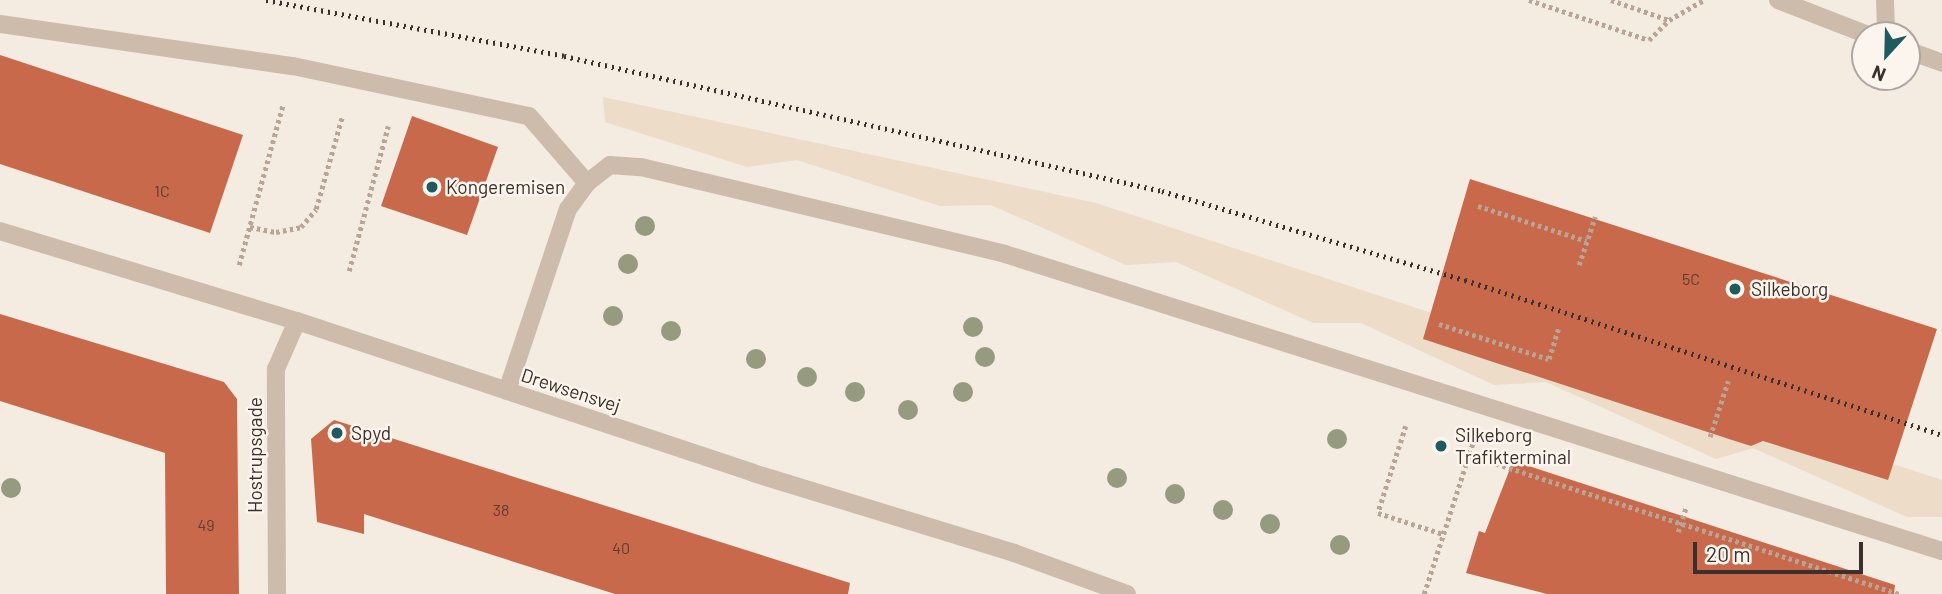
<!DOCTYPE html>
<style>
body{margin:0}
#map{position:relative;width:1942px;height:594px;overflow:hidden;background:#f4ebe1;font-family:Barlow,sans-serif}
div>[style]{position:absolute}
.plaza>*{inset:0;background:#ecdcc8}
.building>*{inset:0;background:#c8694b}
.path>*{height:4.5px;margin-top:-2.25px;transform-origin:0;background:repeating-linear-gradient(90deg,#b9a596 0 3.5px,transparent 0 7px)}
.minor>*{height:18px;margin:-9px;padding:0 9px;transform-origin:9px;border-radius:9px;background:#cdbbac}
.rail>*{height:5px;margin-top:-2.5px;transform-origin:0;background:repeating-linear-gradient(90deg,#3b302b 0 2px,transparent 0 7px)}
.trees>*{width:20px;height:20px;margin:-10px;border-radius:50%;background:#969b7f}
.dots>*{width:19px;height:19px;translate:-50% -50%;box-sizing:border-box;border:4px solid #fbf5ee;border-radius:50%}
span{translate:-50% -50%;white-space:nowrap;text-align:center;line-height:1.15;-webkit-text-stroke:5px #fbf5ee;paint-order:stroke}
.number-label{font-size:16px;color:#5e3e33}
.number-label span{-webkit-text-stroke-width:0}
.poi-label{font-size:19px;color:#3b302b}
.left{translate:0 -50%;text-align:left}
.street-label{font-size:19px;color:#3b302b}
.north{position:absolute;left:1851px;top:21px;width:70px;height:70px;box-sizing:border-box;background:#fbf5ee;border:2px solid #aea6a0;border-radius:50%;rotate:202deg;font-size:19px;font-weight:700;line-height:28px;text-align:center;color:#3b302b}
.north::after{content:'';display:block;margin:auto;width:24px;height:32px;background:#1f5a5e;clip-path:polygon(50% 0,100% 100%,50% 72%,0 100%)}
.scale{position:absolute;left:1693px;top:542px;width:170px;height:32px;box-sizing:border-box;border:4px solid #3b302b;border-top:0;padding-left:9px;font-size:21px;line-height:24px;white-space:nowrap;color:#3b302b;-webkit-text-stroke:5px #fbf5ee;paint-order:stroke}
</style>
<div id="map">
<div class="plaza">
<div style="clip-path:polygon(603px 97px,1096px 203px,1942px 480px,1942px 517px,1907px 517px,1753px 448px,1716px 459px,1546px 382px,1494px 385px,1361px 323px,1313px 323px,1176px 262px,1126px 265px,991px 205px,940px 206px,797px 160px,747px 167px,605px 122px)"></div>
</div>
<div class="building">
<div style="clip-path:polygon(0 55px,243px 135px,210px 233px,0 164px)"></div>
<div style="clip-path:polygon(412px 116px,498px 147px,467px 235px,381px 206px)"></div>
<div style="clip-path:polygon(1470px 179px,1937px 329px,1888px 480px,1763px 441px,1751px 446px,1732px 440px,1423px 339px)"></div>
<div style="clip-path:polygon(0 314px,224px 382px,237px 399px,239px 594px,166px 594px,165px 453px,0 401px)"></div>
<div style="clip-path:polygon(334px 420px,850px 583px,848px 594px,615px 594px,364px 514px,364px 534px,317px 522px,311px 439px)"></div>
<div style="clip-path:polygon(1513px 461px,1895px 585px,1894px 594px,1547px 594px,1466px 573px,1479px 531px,1485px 533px)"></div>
</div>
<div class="path">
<div style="left:1529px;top:0;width:126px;rotate:18.4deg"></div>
<div style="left:1649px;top:40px;width:28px;rotate:-45deg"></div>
<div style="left:1611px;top:0;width:61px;rotate:19deg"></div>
<div style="left:1669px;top:20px;width:39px;rotate:-30deg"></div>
<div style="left:1478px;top:206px;width:114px;rotate:17.8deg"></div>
<div style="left:250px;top:227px;width:26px;rotate:11deg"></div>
<div style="left:276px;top:232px;width:25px;rotate:-11deg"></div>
<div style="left:301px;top:227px;width:23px;rotate:-50deg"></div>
<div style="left:316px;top:209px;width:96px;rotate:-74.2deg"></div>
<div style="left:239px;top:265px;width:167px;rotate:-74.7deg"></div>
<div style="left:1579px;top:265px;width:51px;rotate:-71.6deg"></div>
<div style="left:349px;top:271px;width:150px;rotate:-74.9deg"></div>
<div style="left:1439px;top:324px;width:115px;rotate:17.7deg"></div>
<div style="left:1549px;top:359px;width:34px;rotate:-73deg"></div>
<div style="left:1406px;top:426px;width:91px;rotate:107.8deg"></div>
<div style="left:1378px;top:513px;width:68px;rotate:17.9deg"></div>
<div style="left:1710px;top:437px;width:59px;rotate:-72.2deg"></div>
<div style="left:1469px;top:455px;width:452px;rotate:17.9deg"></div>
<div style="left:1678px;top:532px;width:25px;rotate:-72deg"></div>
<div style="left:1424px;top:594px;width:160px;rotate:-72.1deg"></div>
</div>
<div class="minor">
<div style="left:1778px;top:0;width:97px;rotate:21.3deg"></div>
<div style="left:1885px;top:0;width:35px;rotate:88deg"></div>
<div style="left:0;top:24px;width:296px;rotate:8.2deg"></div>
<div style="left:293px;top:66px;width:241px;rotate:12deg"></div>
<div style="left:529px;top:116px;width:89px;rotate:49.1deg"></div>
<div style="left:1907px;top:50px;width:37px;rotate:20deg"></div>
<div style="left:0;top:231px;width:310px;rotate:16.9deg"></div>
<div style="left:297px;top:321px;width:481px;rotate:18.4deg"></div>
<div style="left:753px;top:473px;width:273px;rotate:17deg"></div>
<div style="left:1014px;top:553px;width:120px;rotate:19.9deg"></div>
<div style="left:507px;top:391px;width:192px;rotate:-71.5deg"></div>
<div style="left:568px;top:209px;width:32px;rotate:-54deg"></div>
<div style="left:587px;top:183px;width:29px;rotate:-38deg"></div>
<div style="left:610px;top:165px;width:31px;rotate:4deg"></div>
<div style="left:641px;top:167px;width:374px;rotate:13.4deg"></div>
<div style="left:1005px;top:254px;width:983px;rotate:17.59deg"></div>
<div style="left:277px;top:594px;width:225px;rotate:-90.3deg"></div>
<div style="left:276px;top:369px;width:52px;rotate:-66.4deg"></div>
</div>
<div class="rail">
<div style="left:266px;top:0;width:303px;rotate:10.6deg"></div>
<div style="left:564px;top:56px;width:613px;rotate:12.72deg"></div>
<div style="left:1162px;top:191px;width:316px;rotate:16.4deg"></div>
<div style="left:1465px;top:280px;width:502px;rotate:18deg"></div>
</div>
<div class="trees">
<div style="left:645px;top:226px"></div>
<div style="left:628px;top:264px"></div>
<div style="left:613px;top:316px"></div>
<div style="left:973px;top:327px"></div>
<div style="left:671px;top:331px"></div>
<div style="left:985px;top:357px"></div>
<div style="left:756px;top:359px"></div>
<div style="left:807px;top:377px"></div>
<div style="left:855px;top:392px"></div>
<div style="left:963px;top:392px"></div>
<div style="left:908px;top:410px"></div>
<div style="left:1337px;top:439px"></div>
<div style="left:1117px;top:478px"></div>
<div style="left:11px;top:488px"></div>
<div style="left:1175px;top:494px"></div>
<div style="left:1223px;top:510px"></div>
<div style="left:1270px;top:524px"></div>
<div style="left:1340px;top:545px"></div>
</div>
<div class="dots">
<div style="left:432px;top:187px;background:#1f5a5e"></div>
<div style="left:1735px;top:289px;background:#1f5a5e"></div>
<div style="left:337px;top:433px;background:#1f5a5e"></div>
<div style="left:1441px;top:446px;background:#1f5a5e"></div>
</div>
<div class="number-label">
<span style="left:162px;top:191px">1C</span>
<span style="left:1691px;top:279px">5C</span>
<span style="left:501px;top:510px">38</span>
<span style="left:206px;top:525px">49</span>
<span style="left:621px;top:548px">40</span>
</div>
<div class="poi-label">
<span class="left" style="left:446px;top:187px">Kongeremisen</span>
<span class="left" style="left:1751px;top:289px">Silkeborg</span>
<span class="left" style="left:351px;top:433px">Spyd</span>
<span class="left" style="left:1455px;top:446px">Silkeborg<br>Trafikterminal</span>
</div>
<div class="street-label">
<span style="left:571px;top:390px;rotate:18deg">Drewsensvej</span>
<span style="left:255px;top:455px;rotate:-90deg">Hostrupsgade</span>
</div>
<div class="north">N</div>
<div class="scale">20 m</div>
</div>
